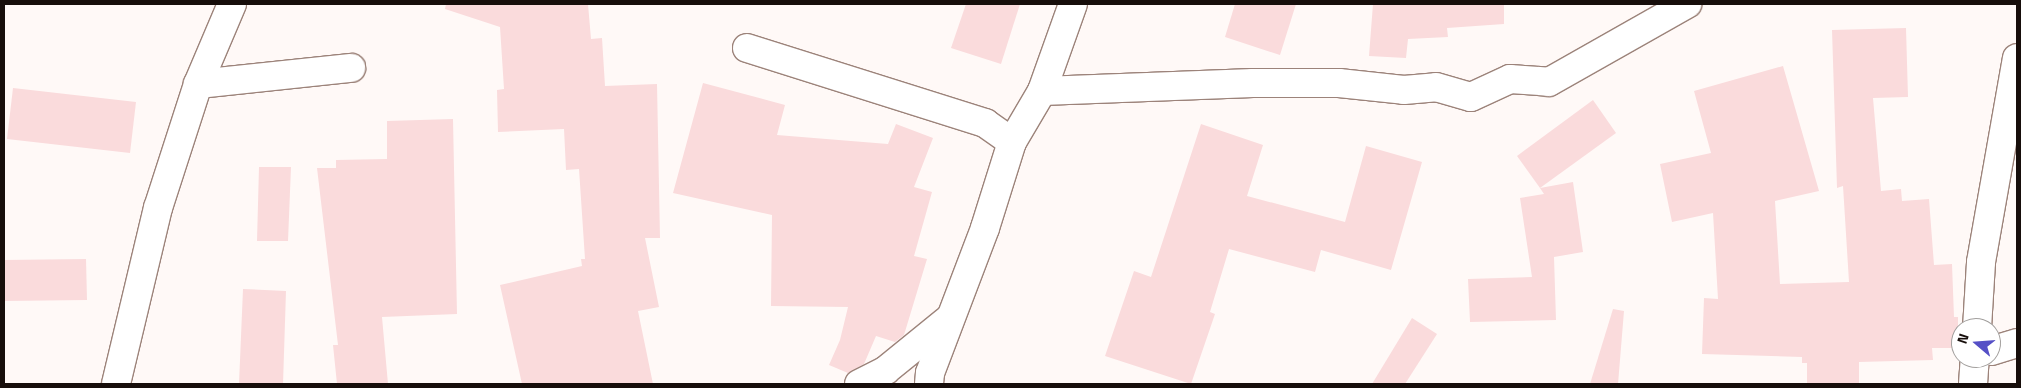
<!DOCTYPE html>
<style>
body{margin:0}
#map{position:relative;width:2021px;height:388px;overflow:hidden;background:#fff9f7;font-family:"Titillium Web",sans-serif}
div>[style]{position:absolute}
.building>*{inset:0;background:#fadbdc}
.roads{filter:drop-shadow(1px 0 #9c837a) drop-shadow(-1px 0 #9c837a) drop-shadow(0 1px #9c837a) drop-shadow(0 -1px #9c837a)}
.street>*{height:28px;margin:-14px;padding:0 14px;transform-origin:14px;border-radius:14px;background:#fff}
span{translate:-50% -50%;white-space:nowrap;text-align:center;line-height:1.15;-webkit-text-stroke:4.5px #fff;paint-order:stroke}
.frame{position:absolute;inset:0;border:5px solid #170e0b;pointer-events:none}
.north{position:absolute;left:1951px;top:318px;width:50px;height:50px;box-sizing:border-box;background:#fff;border:1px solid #a29f9d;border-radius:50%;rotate:288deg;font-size:14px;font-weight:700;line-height:20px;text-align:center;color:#170e0b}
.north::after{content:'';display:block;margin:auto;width:18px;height:22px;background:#554fc6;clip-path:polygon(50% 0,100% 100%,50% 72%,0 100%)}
</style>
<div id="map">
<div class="building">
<div style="clip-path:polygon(446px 4px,588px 4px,591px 39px,602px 38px,605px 86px,657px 84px,660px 238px,645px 238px,659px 307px,638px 311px,653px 384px,522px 384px,500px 285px,582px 266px,581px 259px,585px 259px,579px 169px,566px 170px,564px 129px,498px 132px,497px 90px,504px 89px,500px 27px,445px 9px)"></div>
<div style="clip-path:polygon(966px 4px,1020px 4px,1001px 64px,951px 48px)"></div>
<div style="clip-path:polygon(1235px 4px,1296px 4px,1280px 55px,1225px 37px)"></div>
<div style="clip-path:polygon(1373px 4px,1504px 4px,1504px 24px,1447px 28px,1448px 37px,1408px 39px,1406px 58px,1369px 56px)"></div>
<div style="clip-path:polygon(1906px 28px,1908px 97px,1873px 98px,1881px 191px,1901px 189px,1902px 201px,1929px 199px,1934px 265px,1952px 264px,1954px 317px,1958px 317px,1958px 348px,1932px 348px,1933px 360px,1859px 362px,1859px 384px,1807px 384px,1807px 363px,1802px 363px,1802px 357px,1702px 354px,1704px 298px,1718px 299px,1713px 213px,1672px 222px,1660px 164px,1711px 153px,1694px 91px,1783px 66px,1819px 191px,1775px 201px,1780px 284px,1849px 282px,1843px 186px,1837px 188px,1832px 30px)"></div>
<div style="clip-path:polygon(703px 83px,785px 105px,777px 135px,888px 144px,896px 124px,933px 138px,914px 187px,932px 192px,914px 256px,927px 259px,904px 335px,895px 342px,876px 336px,864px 364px,848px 373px,829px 365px,840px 340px,848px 307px,771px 306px,772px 215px,673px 193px)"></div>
<div style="clip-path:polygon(13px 88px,136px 102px,130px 153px,7px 139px)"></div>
<div style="clip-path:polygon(1593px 100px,1616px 133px,1540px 188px,1517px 156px)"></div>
<div style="clip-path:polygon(453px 119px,457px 314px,382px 317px,388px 384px,337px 384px,333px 345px,338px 345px,317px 168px,336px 168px,336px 160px,387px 159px,387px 121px)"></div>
<div style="clip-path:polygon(1201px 124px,1263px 145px,1247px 196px,1345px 222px,1366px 146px,1422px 162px,1391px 270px,1321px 250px,1315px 272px,1229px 249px,1210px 312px,1215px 314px,1191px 384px,1105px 356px,1134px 271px,1151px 277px)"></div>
<div style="clip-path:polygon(259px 167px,291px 167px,288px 241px,257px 241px)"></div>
<div style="clip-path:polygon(1573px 182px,1583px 252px,1554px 257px,1556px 320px,1470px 322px,1468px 279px,1532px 277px,1520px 198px,1544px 194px,1540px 188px)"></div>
<div style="clip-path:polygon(86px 259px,87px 300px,4px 301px,4px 260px)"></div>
<div style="clip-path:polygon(243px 289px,286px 291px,283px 384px,239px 384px)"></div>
<div style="clip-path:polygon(1613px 309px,1624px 311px,1618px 384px,1590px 384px)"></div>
<div style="clip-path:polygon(1412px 318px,1437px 334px,1405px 384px,1372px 384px)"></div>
</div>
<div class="roads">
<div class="street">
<div style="left:747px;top:48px;width:250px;rotate:17.5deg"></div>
<div style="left:985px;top:123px;width:33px;rotate:35deg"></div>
<div style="left:198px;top:84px;width:154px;rotate:-6deg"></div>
<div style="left:1042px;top:91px;width:211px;rotate:-2.2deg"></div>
<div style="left:1253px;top:83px;width:86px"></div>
<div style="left:1339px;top:83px;width:65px;rotate:6.1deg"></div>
<div style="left:1404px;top:90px;width:32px;rotate:-5deg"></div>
<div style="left:1436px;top:87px;width:36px;rotate:16deg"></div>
<div style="left:1471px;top:97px;width:43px;rotate:-24.8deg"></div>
<div style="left:1510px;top:79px;width:39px;rotate:4deg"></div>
<div style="left:1549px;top:82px;width:159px;rotate:-29.5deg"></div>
<div style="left:1977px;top:328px;width:66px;rotate:-86.5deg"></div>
<div style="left:1981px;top:262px;width:207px;rotate:-80deg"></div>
<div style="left:1991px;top:351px;width:27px;rotate:-17deg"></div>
<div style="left:116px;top:384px;width:181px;rotate:-76.6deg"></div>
<div style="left:158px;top:208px;width:130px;rotate:-72.1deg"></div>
<div style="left:198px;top:84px;width:87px;rotate:-67deg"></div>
<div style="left:859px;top:384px;width:30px;rotate:-27deg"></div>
<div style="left:886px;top:370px;width:82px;rotate:-39.1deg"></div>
<div style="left:929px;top:384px;width:11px;rotate:-85deg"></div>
<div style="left:930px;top:373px;width:155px;rotate:-69.2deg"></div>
<div style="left:985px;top:228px;width:90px;rotate:-72.6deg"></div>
<div style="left:1012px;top:142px;width:59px;rotate:-59.5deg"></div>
<div style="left:1042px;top:91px;width:92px;rotate:-70.4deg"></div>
<div style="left:1973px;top:384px;width:26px;rotate:-86deg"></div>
</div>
</div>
<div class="frame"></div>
<div class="north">N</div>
</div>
